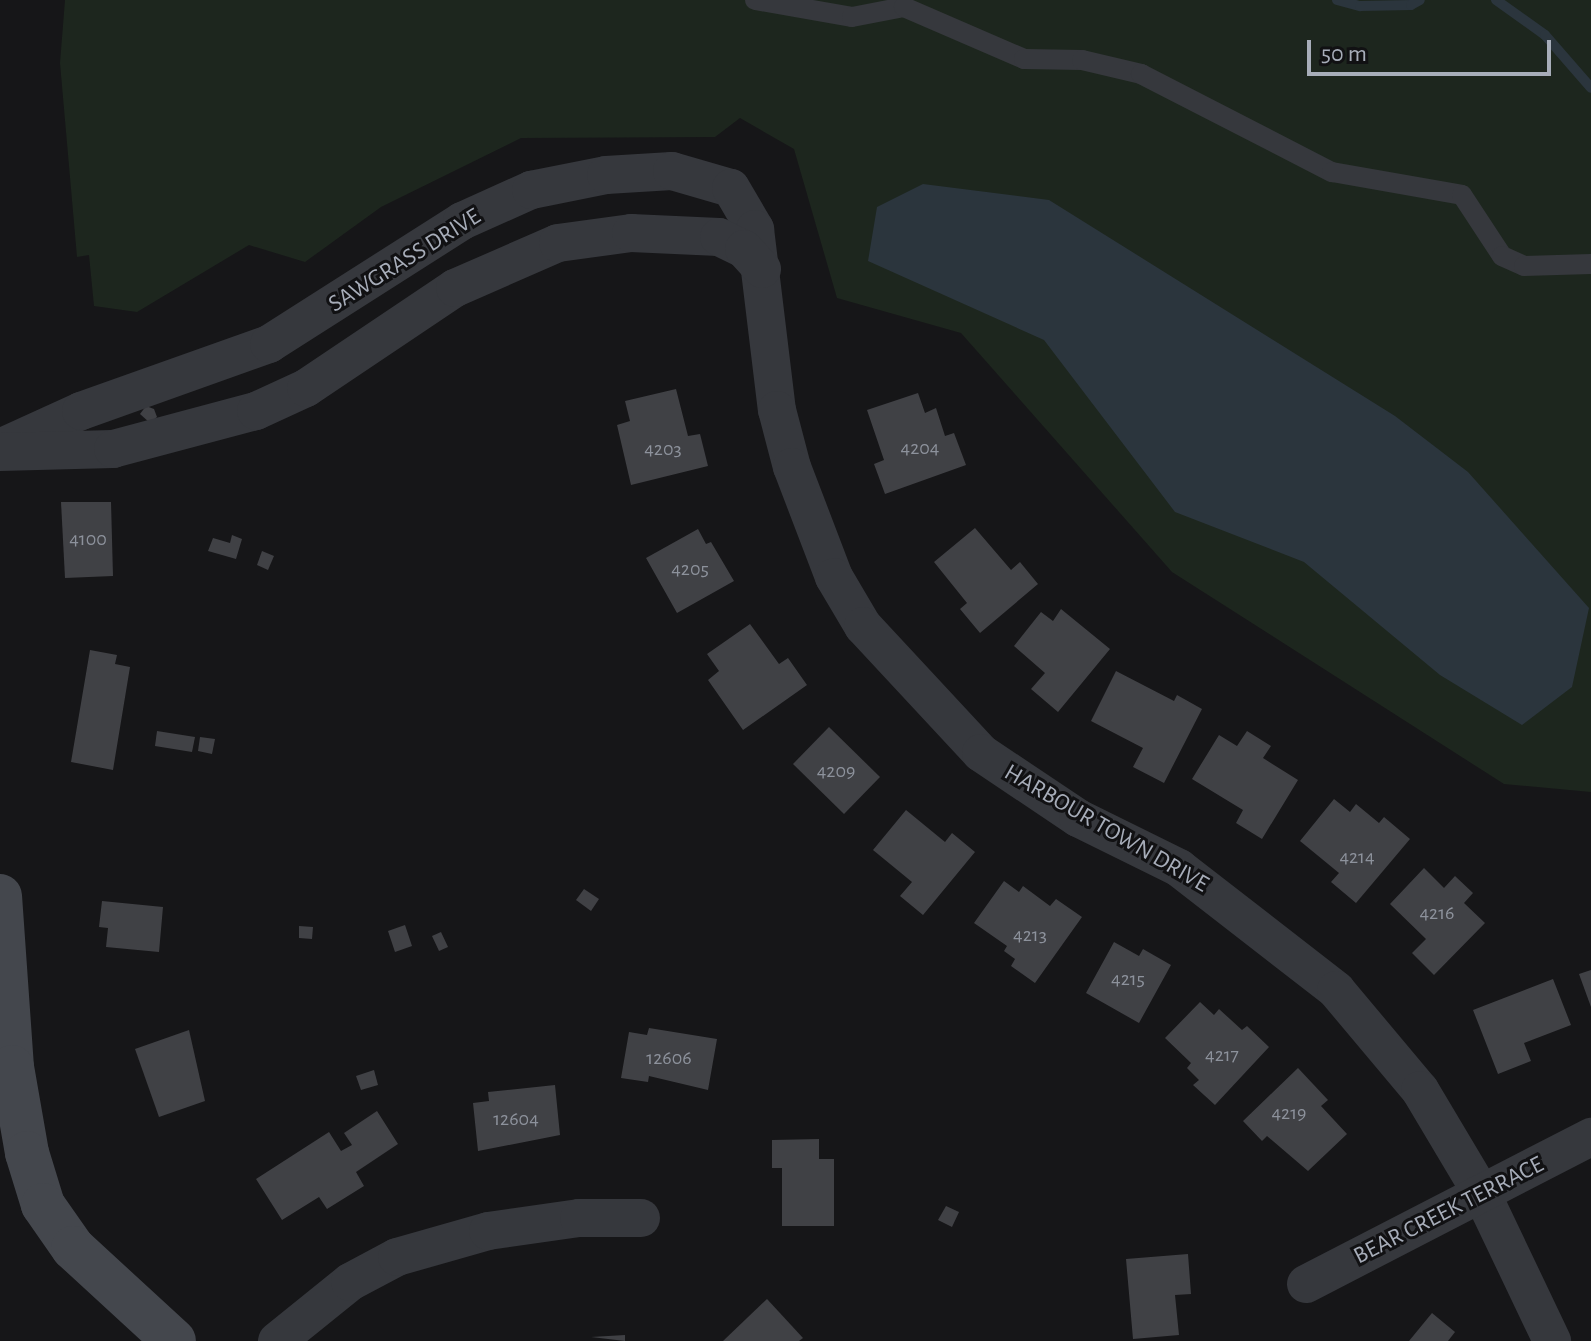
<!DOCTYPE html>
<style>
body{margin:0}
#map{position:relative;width:1591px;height:1341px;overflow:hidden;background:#161618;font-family:"Alegreya Sans",sans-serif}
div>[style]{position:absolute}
.green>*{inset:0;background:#1d261e}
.water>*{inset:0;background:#2b353d}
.stream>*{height:10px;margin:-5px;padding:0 5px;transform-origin:5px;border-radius:5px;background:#2b353d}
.building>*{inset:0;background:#404145}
.lane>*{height:20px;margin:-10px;padding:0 10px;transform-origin:10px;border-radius:10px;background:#36383d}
.street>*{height:38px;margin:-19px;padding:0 19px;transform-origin:19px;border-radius:19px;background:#36383d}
.secondary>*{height:44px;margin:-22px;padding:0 22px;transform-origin:22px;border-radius:22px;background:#44474d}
span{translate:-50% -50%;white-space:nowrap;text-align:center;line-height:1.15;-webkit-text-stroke:6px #111113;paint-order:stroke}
.number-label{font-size:20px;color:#8d929c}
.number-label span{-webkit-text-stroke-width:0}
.street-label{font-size:24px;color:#a7adb9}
.scale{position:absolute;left:1307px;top:40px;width:244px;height:36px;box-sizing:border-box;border:4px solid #a7adb9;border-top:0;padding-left:10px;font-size:24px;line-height:28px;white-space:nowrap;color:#a7adb9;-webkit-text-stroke:6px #111113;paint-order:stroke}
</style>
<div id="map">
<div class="green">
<div style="clip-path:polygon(65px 0,1591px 0,1591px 792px,1504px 784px,1172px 572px,961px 333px,837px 298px,794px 149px,740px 118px,715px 137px,521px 138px,381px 207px,305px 262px,249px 245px,137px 312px,94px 306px,89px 255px,77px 257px,60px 63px)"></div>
</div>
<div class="water">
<div style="clip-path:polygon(923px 184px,1049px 200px,1395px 416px,1468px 472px,1589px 608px,1572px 687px,1522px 725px,1440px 675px,1304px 562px,1175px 512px,1044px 340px,868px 261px,877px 207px)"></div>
</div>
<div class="stream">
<div style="left:1337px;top:0;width:24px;rotate:15deg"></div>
<div style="left:1360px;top:6px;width:51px;rotate:-1.1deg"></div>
<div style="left:1411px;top:5px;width:10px;rotate:-29deg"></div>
<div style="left:1496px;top:0;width:60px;rotate:35.5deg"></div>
<div style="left:1545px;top:35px;width:70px;rotate:49deg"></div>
</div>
<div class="building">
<div style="clip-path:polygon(676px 389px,688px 436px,700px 434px,708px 466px,631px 485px,617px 425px,630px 421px,625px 401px)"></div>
<div style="clip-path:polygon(918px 393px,925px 413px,936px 408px,945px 436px,954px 433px,966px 465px,885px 494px,874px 464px,884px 460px,867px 410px)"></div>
<div style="clip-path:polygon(146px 406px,154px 409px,157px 417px,150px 423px,140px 414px)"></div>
<div style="clip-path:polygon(61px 502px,111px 502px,113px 576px,65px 578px)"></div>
<div style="clip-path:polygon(975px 528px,1011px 570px,1020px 562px,1038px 584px,980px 633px,960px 609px,967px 603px,934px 562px)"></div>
<div style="clip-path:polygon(698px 529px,706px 544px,711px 542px,734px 581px,677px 613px,646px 558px)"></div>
<div style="clip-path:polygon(232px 535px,242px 539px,236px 559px,208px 551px,213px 538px,230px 543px)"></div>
<div style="clip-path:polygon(262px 551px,274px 556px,268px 570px,257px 565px)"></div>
<div style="clip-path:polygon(1061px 609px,1110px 649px,1058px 712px,1031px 689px,1045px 673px,1014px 646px,1041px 612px,1053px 621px)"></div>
<div style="clip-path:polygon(750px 624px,779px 664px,788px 658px,807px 685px,743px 730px,708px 680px,719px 671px,707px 654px)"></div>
<div style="clip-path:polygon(90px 650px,117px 655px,115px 664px,130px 667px,113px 770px,71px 762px)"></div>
<div style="clip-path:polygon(1116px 671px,1174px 701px,1177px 695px,1202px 709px,1164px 783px,1133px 767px,1143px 748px,1091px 721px)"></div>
<div style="clip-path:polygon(829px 727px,880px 777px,844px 814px,793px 764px)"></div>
<div style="clip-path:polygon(157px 731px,195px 737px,192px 752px,155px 746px)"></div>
<div style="clip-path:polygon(1247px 731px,1271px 746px,1263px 758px,1298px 780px,1262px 839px,1236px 823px,1243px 810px,1192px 779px,1219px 735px,1237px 746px)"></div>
<div style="clip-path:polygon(200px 737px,215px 739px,212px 754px,198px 751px)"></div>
<div style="clip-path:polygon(1334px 799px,1350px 812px,1356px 804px,1379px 823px,1384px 817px,1410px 839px,1356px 903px,1331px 882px,1339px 873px,1300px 841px)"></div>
<div style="clip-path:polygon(906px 810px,945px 842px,952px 833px,975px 852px,923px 915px,900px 896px,912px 882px,873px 850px)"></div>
<div style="clip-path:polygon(1424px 868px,1444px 888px,1455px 876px,1473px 893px,1464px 903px,1485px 923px,1434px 975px,1412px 953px,1426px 939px,1390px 904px)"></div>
<div style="clip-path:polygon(1004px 881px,1019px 892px,1023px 886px,1050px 906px,1056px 899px,1082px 917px,1035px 983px,1011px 966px,1015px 959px,1004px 951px,1007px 946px,974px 923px)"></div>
<div style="clip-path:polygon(584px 889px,599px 899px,591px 911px,576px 900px)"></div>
<div style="clip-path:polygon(102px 901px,163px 907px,159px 952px,106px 947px,108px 928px,99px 927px)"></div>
<div style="clip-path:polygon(405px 925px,412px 946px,395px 952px,388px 931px)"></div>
<div style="clip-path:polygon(299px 926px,313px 927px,312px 939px,299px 938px)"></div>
<div style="clip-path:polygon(441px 932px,448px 947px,439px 951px,432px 936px)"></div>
<div style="clip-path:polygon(1114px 942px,1139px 956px,1143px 949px,1171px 965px,1139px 1023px,1086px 993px)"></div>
<div style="clip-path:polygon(1591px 970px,1591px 1007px,1579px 974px)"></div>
<div style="clip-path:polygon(1553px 979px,1571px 1025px,1524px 1043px,1531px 1061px,1498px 1074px,1473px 1010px)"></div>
<div style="clip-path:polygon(1200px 1002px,1214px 1015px,1219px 1009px,1242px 1030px,1247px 1026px,1269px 1047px,1215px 1105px,1193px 1085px,1199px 1080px,1187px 1068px,1191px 1063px,1165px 1038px)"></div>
<div style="clip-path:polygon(649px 1028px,717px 1039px,708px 1090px,649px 1076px,648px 1082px,621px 1078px,629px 1032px,647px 1035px)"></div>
<div style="clip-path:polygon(189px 1030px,205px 1101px,159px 1117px,135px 1049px)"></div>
<div style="clip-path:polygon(1298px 1068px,1328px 1100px,1321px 1106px,1347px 1134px,1308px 1171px,1267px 1136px,1262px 1141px,1243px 1121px)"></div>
<div style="clip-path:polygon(374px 1070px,378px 1085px,361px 1090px,356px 1076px)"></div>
<div style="clip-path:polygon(555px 1085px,560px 1135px,478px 1151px,473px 1103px,489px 1101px,488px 1092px)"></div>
<div style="clip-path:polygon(377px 1111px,398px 1144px,356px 1172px,364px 1186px,327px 1209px,319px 1197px,282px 1220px,256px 1179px,329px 1132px,341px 1151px,352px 1145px,344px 1133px)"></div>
<div style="clip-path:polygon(819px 1139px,819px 1159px,834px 1159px,834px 1226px,782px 1226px,782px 1168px,772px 1168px,772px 1140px)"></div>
<div style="clip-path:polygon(946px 1206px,959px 1212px,952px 1227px,938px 1220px)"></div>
<div style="clip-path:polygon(1188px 1254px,1191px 1294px,1175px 1295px,1179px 1335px,1133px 1339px,1126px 1259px)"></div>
<div style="clip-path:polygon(767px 1299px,803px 1338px,799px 1341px,723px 1341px)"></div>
<div style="clip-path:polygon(1432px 1313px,1455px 1332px,1448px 1341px,1409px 1341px)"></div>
<div style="clip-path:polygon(625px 1335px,625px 1341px,591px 1337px)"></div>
</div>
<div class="lane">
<div style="left:755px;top:0;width:98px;rotate:9.9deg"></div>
<div style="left:852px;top:17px;width:53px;rotate:-10.9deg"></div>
<div style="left:904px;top:7px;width:131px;rotate:23.4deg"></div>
<div style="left:1024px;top:59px;width:58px;rotate:1deg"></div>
<div style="left:1082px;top:60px;width:61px;rotate:13.3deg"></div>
<div style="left:1141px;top:74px;width:215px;rotate:27.2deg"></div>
<div style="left:1332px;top:172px;width:132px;rotate:10deg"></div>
<div style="left:1462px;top:195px;width:73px;rotate:56.7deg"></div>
<div style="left:1502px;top:256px;width:24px;rotate:24deg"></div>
<div style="left:1524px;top:266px;width:67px;rotate:-1.7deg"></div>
</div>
<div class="street">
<div style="left:0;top:448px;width:89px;rotate:-24.6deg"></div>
<div style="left:81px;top:411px;width:200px;rotate:-19.6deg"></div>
<div style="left:269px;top:344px;width:229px;rotate:-32.5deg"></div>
<div style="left:462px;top:221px;width:76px;rotate:-24.2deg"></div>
<div style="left:531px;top:190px;width:76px;rotate:-11.3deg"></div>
<div style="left:606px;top:175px;width:66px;rotate:-3.5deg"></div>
<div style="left:672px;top:171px;width:61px;rotate:16.1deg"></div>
<div style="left:731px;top:188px;width:48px;rotate:59.7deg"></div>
<div style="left:755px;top:229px;width:182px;rotate:83.1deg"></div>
<div style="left:777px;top:410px;width:59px;rotate:75.3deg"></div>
<div style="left:792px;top:467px;width:118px;rotate:69.1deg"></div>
<div style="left:834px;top:577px;width:57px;rotate:59.4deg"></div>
<div style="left:863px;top:626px;width:173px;rotate:47.1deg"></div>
<div style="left:981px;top:753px;width:117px;rotate:33.8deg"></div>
<div style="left:1078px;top:818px;width:113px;rotate:26.3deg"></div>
<div style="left:1179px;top:868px;width:199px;rotate:37.8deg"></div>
<div style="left:1336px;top:990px;width:131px;rotate:50deg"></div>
<div style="left:1420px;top:1090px;width:121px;rotate:59.2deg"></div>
<div style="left:1482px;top:1194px;width:163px;rotate:64.5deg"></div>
<div style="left:0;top:452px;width:113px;rotate:-1.5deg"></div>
<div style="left:113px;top:449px;width:148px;rotate:-14.9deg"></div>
<div style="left:256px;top:411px;width:55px;rotate:-24.7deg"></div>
<div style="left:306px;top:388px;width:179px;rotate:-33.9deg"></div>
<div style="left:455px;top:288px;width:112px;rotate:-23.6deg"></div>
<div style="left:558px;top:243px;width:74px;rotate:-7.8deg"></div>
<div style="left:631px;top:233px;width:88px;rotate:2.6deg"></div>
<div style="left:719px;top:237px;width:28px;rotate:26deg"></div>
<div style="left:744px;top:249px;width:27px;rotate:48deg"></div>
<div style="left:1306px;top:1284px;width:321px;rotate:-27.3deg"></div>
<div style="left:277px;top:1341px;width:94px;rotate:-38.9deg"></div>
<div style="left:350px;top:1282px;width:53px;rotate:-28deg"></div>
<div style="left:397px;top:1257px;width:95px;rotate:-15.9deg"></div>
<div style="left:488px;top:1231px;width:92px;rotate:-8.1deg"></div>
<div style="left:579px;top:1218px;width:62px"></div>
</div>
<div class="secondary">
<div style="left:0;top:896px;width:171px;rotate:86deg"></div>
<div style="left:12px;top:1067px;width:87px;rotate:80.1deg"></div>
<div style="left:27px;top:1153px;width:54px;rotate:72.9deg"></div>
<div style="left:43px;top:1205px;width:52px;rotate:55.1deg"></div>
<div style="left:73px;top:1248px;width:137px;rotate:42.6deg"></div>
</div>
<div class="number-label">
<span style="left:920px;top:448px">4204</span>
<span style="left:663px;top:449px">4203</span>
<span style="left:88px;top:539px">4100</span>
<span style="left:690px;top:569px">4205</span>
<span style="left:836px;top:771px">4209</span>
<span style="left:1357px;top:857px">4214</span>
<span style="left:1437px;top:913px">4216</span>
<span style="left:1030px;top:935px">4213</span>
<span style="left:1128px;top:979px">4215</span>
<span style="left:1222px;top:1055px">4217</span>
<span style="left:669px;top:1058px">12606</span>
<span style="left:1289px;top:1113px">4219</span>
<span style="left:516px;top:1119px">12604</span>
</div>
<div class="street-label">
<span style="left:405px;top:261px;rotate:-32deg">SAWGRASS DRIVE</span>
<span style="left:1106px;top:829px;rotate:30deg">HARBOUR TOWN DRIVE</span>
<span style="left:1449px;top:1211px;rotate:-27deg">BEAR CREEK TERRACE</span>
</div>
<div class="scale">50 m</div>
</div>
